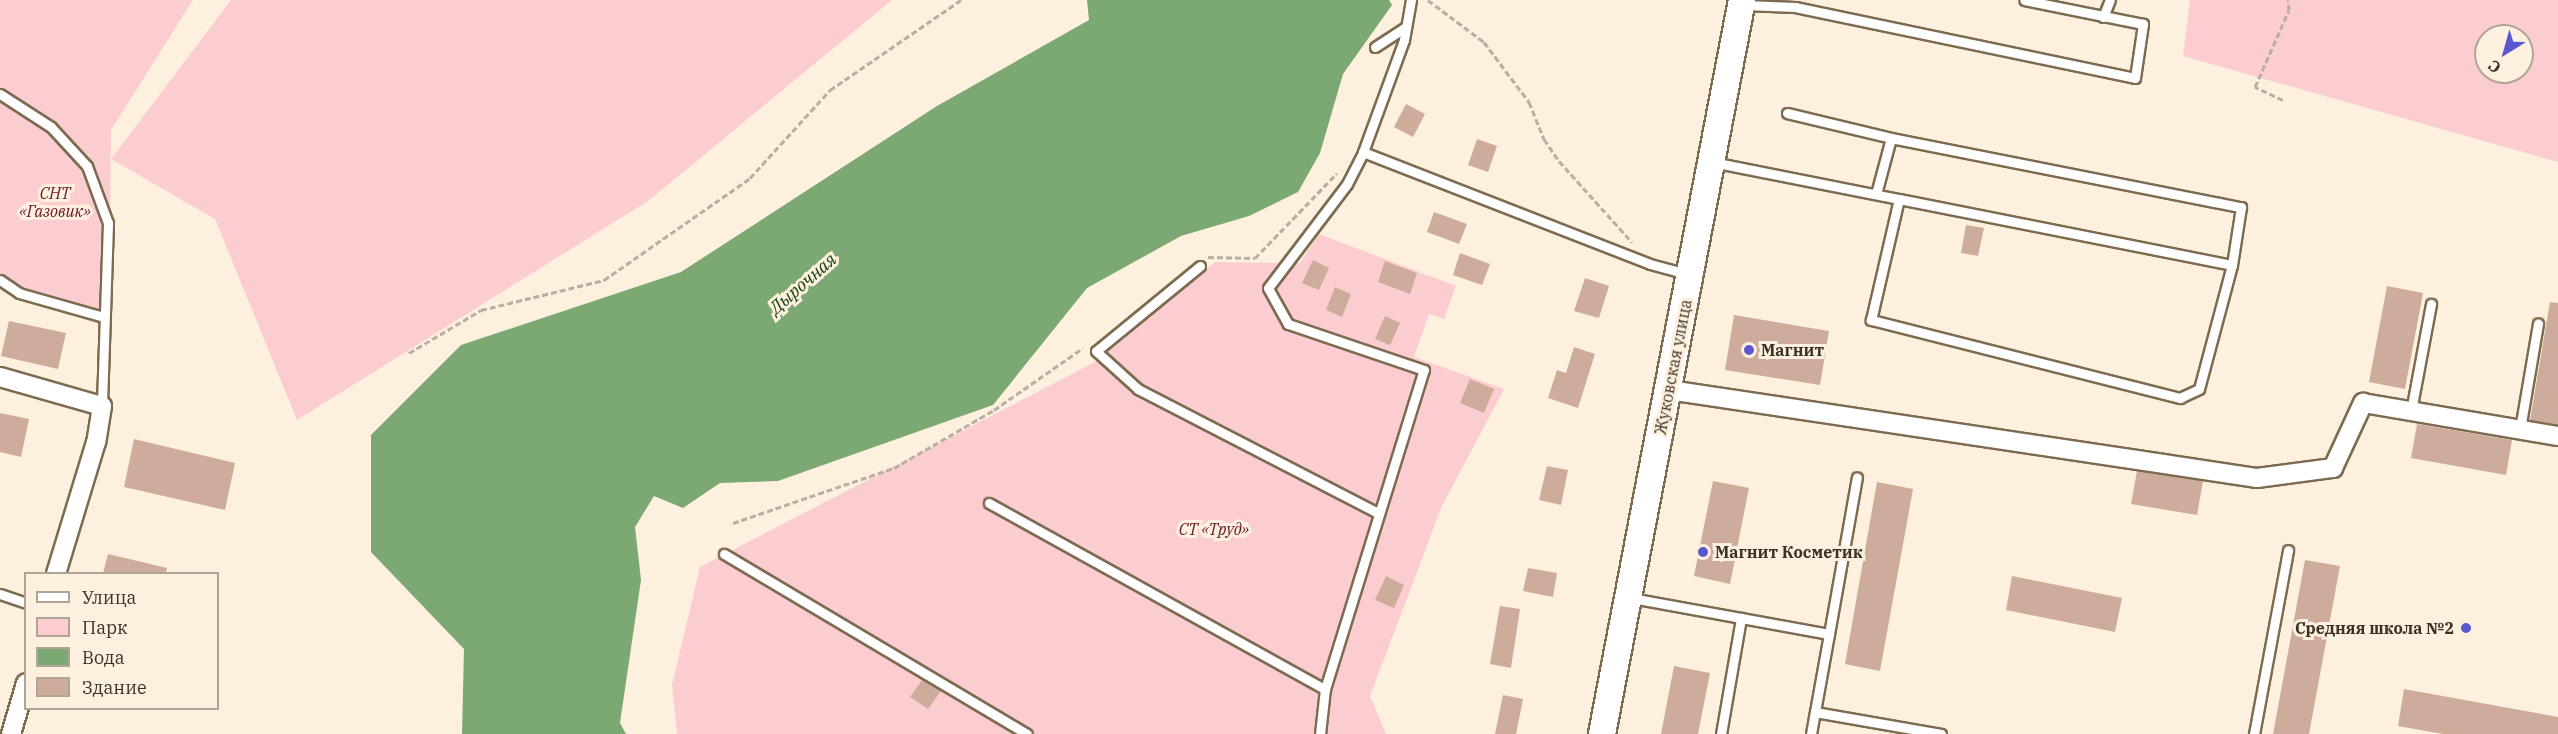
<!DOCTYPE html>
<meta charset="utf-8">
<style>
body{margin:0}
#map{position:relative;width:2558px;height:734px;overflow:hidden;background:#fdf0de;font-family:"IBM Plex Serif",serif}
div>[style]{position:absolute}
.green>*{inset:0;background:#fccdd0}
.water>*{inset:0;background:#7ba873}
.building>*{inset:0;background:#ceac9c}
.path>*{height:3px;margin-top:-1.5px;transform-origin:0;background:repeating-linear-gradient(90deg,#b9ae9f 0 6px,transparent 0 9px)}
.roads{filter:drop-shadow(2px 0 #7d6b50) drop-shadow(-2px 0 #7d6b50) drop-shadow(0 2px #7d6b50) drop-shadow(0 -2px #7d6b50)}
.service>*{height:9px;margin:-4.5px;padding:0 4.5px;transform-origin:4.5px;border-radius:4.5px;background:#fff}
.minor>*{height:18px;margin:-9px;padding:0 9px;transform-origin:9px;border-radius:9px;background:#fff}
.secondary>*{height:26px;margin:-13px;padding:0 13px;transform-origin:13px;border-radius:13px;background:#fff}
.dots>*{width:16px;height:16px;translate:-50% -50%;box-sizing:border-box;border:3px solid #fdf0de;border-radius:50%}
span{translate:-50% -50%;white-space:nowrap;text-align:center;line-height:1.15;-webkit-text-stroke:6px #fdf0de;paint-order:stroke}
.park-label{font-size:16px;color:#6a1326;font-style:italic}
.poi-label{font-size:16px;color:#3a3227;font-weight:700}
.left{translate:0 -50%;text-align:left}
.right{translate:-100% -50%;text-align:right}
.street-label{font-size:16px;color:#3a3227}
.water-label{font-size:18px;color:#103f08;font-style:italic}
.legend{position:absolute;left:24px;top:572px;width:195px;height:138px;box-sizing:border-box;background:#fdf0de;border:2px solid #afa495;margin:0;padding:8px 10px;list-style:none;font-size:18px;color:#3a3227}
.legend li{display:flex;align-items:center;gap:12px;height:30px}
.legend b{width:30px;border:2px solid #afa495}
.north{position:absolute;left:2474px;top:24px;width:60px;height:60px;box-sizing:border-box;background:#fdf0de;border:2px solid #afa495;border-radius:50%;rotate:217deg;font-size:16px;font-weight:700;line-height:24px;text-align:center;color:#3a3227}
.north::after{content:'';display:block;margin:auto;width:21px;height:27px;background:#5a58d0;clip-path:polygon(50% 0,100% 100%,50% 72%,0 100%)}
</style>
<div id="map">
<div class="green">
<div style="clip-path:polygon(0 0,193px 0,111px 130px,109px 329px,0 281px)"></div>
<div style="clip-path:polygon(231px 0,892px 0,648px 201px,297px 420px,215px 219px,111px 159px)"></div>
<div style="clip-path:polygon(evenodd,2190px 0,2558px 0,2558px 162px,2183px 56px,2190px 0,2486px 36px,2522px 36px,2522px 72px,2486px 72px,2486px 36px)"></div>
<div style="clip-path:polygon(1319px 234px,1456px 286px,1444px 319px,1429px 314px,1414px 357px,1504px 389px,1442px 506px,1370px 696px,1386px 734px,677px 734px,672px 685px,700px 567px,1095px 362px,1215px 262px,1300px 263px)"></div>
</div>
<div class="water">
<div style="clip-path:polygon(1087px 0,1389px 0,1392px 5px,1343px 74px,1320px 153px,1298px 192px,1249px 216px,1181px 236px,1087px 288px,993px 405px,778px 481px,720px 483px,683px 508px,654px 496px,635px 527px,641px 580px,620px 723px,626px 734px,462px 734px,464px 649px,371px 552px,371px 435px,461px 345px,681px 272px,937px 106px,1089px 20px)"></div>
</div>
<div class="building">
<div style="clip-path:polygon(1406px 104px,1425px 114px,1413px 137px,1394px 127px)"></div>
<div style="clip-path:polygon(1477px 139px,1497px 146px,1488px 172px,1468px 165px)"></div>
<div style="clip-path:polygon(1434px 212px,1467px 224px,1459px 244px,1427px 232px)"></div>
<div style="clip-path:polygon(1966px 225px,1984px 228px,1978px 256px,1961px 253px)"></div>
<div style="clip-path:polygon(1460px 253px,1490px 264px,1482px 285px,1453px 275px)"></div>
<div style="clip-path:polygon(1313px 260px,1329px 268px,1319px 290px,1302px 283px)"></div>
<div style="clip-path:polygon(1385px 261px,1417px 273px,1410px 294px,1378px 282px)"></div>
<div style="clip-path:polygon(1585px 278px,1609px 286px,1599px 318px,1574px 311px)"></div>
<div style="clip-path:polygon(2387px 286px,2423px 293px,2405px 389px,2369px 382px)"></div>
<div style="clip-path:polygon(1335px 287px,1351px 294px,1342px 317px,1326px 310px)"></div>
<div style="clip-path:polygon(2550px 302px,2558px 303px,2558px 425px,2530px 420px)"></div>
<div style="clip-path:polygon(1734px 315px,1829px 331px,1820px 385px,1725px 370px)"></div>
<div style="clip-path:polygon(1385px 316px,1400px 323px,1390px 345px,1375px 339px)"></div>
<div style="clip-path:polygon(9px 321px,66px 333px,58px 369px,1px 356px)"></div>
<div style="clip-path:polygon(1574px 347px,1595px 354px,1578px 408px,1548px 398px,1557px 370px,1566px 373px)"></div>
<div style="clip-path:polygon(1470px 379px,1494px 389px,1484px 413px,1460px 403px)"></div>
<div style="clip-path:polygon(0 413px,29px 419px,21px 457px,0 452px)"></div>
<div style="clip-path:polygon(2417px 424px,2512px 440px,2506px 475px,2411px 458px)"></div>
<div style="clip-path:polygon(134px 439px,235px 463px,225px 510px,124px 487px)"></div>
<div style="clip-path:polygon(1547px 466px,1568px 470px,1561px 505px,1539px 500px)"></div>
<div style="clip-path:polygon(2137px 471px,2203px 481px,2197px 515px,2131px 504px)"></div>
<div style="clip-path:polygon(1713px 481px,1749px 488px,1730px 584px,1694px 576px)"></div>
<div style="clip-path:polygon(1877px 482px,1913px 489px,1880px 671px,1845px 664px)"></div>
<div style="clip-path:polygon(108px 554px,167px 568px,166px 573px,103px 573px)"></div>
<div style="clip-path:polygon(2305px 560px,2340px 566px,2309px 734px,2273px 734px)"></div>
<div style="clip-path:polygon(1528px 568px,1557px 573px,1553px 597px,1523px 591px)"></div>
<div style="clip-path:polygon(1386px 576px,1404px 585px,1394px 608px,1375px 600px)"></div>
<div style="clip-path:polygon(2012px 576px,2122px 598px,2115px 632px,2006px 610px)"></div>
<div style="clip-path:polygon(1500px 606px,1520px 609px,1511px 668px,1490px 664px)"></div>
<div style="clip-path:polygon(1674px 666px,1710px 673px,1698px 734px,1661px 734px)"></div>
<div style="clip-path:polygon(922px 680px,941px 691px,928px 709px,910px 697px)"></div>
<div style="clip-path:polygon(2404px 689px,2558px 717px,2558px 734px,2443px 734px,2398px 726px)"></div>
<div style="clip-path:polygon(1503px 695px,1523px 699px,1516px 734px,1495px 734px)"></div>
</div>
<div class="path">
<div style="left:1428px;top:0;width:70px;rotate:36.9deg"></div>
<div style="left:1484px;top:42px;width:75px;rotate:53.1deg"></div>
<div style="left:1529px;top:102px;width:40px;rotate:68deg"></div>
<div style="left:1544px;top:139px;width:27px;rotate:56deg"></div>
<div style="left:1559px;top:161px;width:109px;rotate:48deg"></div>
<div style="left:2283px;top:100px;width:31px;rotate:-155deg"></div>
<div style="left:2255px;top:87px;width:84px;rotate:-66.2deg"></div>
<div style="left:2289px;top:10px;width:10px;rotate:-96deg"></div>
<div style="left:1208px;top:257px;width:47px;rotate:1.2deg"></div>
<div style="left:1255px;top:258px;width:118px;rotate:-46deg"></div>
<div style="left:409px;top:353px;width:84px;rotate:-30.8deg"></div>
<div style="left:481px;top:310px;width:127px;rotate:-13.7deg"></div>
<div style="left:604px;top:280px;width:178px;rotate:-34.9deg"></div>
<div style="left:750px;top:178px;width:119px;rotate:-47.7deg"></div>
<div style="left:830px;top:90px;width:159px;rotate:-34.5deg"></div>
<div style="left:733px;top:523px;width:170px;rotate:-18.9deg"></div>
<div style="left:894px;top:468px;width:116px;rotate:-30.1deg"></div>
<div style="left:994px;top:410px;width:108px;rotate:-34.9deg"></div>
</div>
<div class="roads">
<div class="service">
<div style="left:1744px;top:5px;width:51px;rotate:2.2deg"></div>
<div style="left:1795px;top:7px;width:347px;rotate:11.8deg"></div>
<div style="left:2135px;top:78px;width:55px;rotate:-81.6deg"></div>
<div style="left:2143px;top:24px;width:121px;rotate:-168.6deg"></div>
<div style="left:2103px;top:17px;width:18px;rotate:-68deg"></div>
<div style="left:1375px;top:47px;width:37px;rotate:-33deg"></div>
<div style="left:0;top:94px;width:61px;rotate:32.9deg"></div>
<div style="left:51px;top:127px;width:53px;rotate:47.3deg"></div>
<div style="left:87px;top:166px;width:61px;rotate:69.8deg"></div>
<div style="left:108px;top:223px;width:183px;rotate:91.9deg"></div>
<div style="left:1787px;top:113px;width:107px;rotate:13.5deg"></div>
<div style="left:1891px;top:138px;width:58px;rotate:105deg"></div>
<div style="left:1891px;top:138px;width:357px;rotate:11.2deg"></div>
<div style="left:2241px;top:207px;width:59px;rotate:98.8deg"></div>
<div style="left:1363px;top:152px;width:119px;rotate:-69.9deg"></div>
<div style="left:1404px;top:40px;width:41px;rotate:-80.1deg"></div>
<div style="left:1712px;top:162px;width:191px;rotate:11.2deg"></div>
<div style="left:1899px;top:199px;width:339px;rotate:11.2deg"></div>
<div style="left:2232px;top:265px;width:128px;rotate:104.9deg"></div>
<div style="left:2199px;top:389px;width:21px;rotate:155deg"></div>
<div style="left:2180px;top:398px;width:319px;rotate:-165.8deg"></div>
<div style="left:1871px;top:320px;width:124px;rotate:-77deg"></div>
<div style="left:1200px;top:266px;width:134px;rotate:140.7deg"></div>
<div style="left:1096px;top:351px;width:57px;rotate:42.1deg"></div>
<div style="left:1138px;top:389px;width:270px;rotate:27.3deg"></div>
<div style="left:0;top:280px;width:23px;rotate:34deg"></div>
<div style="left:19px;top:293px;width:88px;rotate:15.8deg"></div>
<div style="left:2411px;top:411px;width:109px;rotate:-79.4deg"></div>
<div style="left:2520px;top:429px;width:107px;rotate:-80.3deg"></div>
<div style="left:989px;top:503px;width:384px;rotate:29deg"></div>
<div style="left:724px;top:554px;width:352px;rotate:30.7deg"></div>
<div style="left:0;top:594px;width:28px;rotate:19deg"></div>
<div style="left:1631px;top:598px;width:201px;rotate:10.3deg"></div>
<div style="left:1829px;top:634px;width:79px;rotate:100.2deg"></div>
<div style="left:1815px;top:712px;width:128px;rotate:9.9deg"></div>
<div style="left:1829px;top:634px;width:159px;rotate:-79.9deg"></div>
<div style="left:1320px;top:734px;width:45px;rotate:-83.7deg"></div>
<div style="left:1325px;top:689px;width:334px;rotate:-72.8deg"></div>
<div style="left:1424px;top:370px;width:144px;rotate:-161.3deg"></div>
<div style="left:1288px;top:324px;width:41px;rotate:-119.1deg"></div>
<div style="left:1268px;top:288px;width:131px;rotate:-52.8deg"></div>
<div style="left:1347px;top:184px;width:36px;rotate:-63deg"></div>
<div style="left:1363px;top:152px;width:308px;rotate:21.3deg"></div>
<div style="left:1650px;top:264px;width:39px;rotate:15deg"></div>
<div style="left:1721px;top:734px;width:118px;rotate:-80.2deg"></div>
<div style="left:1811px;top:734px;width:22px;rotate:-80deg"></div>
<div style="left:2254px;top:734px;width:187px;rotate:-79.5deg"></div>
</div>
<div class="minor">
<div style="left:0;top:377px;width:106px;rotate:15.9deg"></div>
<div style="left:102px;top:406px;width:36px;rotate:99deg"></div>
<div style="left:96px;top:442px;width:138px;rotate:106.9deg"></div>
<div style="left:1669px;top:390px;width:595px;rotate:8.51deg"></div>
<div style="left:2257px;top:478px;width:77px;rotate:-7.5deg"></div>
<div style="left:2333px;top:468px;width:72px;rotate:-65.2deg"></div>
<div style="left:2363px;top:403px;width:198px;rotate:9.6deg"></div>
<div style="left:11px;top:734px;width:53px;rotate:-73.6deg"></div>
</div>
<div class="secondary">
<div style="left:1602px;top:734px;width:747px;rotate:-79.2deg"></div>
</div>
</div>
<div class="dots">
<div style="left:1749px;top:350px;background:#5a58d0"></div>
<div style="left:1703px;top:552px;background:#5a58d0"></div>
<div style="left:2466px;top:628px;background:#5a58d0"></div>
</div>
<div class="park-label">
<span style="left:55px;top:202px">СНТ<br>«Газовик»</span>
<span style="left:1214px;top:529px">СТ «Труд»</span>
</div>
<div class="poi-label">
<span class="left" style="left:1761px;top:350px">Магнит</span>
<span class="left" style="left:1715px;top:552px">Магнит Косметик</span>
<span class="right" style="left:2454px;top:628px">Средняя школа №2</span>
</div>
<div class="street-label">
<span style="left:1673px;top:367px;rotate:-79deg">Жуковская улица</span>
</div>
<div class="water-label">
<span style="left:803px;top:284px;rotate:-41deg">Дырочная</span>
</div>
<ul class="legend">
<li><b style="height:8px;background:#fff"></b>Улица</li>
<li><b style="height:16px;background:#fccdd0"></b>Парк</li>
<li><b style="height:16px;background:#7ba873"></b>Вода</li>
<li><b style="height:16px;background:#ceac9c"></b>Здание</li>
</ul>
<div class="north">С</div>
</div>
